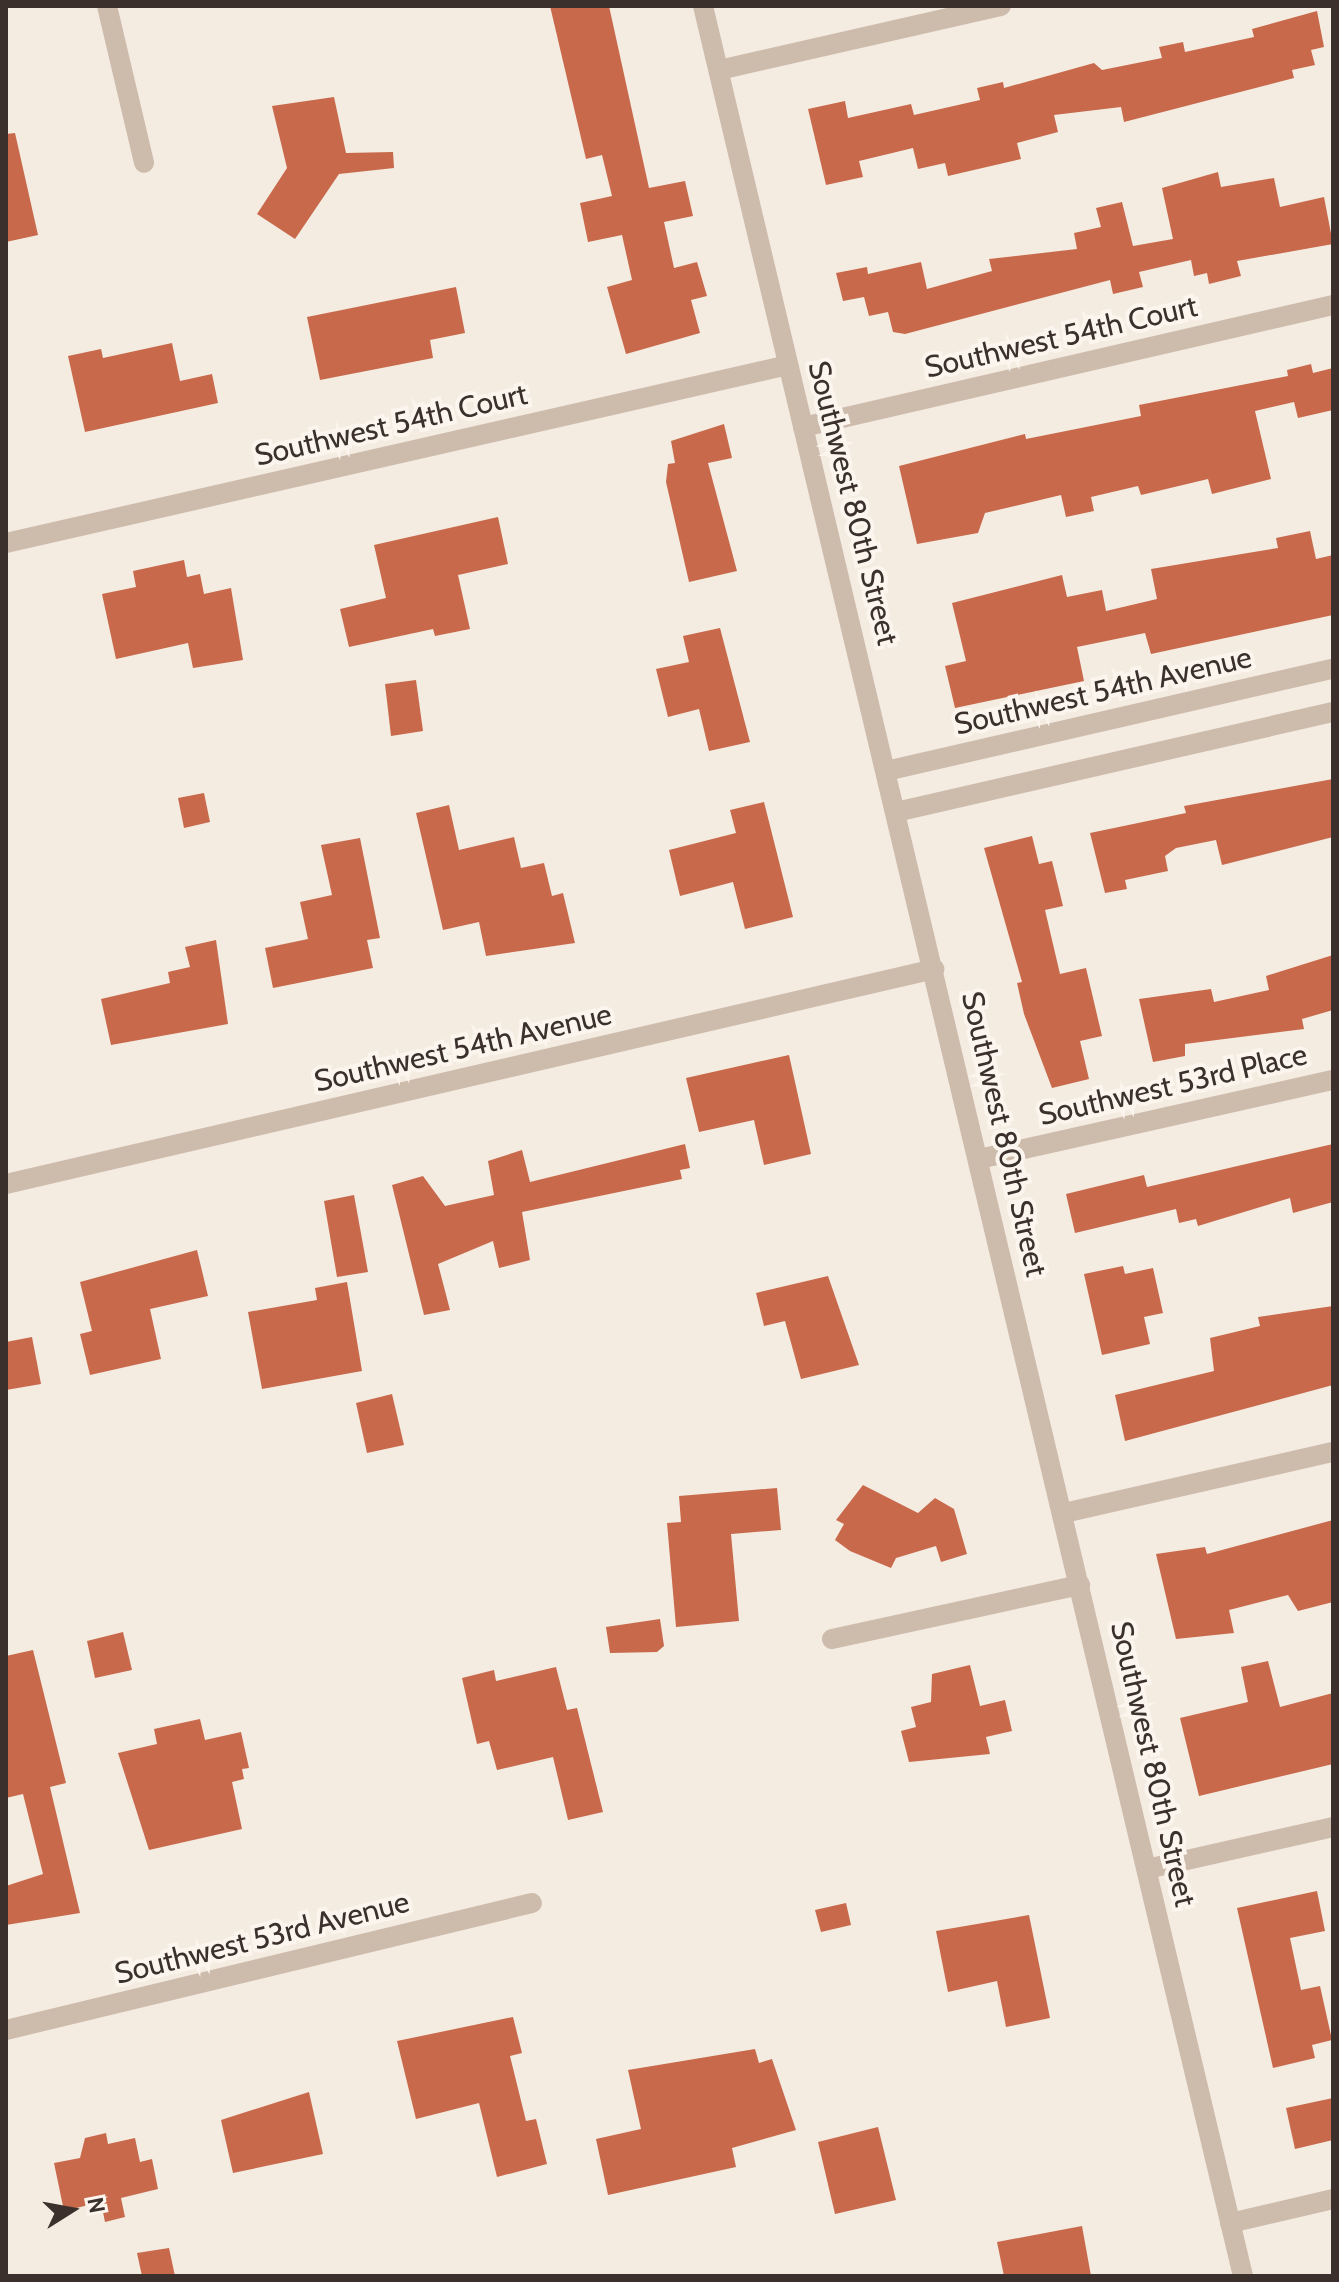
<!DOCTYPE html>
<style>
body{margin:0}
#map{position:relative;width:1339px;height:2282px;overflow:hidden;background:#f4ebe1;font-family:Cabin,sans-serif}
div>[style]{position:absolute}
.building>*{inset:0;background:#c8694b}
.minor>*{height:20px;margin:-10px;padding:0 10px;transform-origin:10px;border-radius:10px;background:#cdbbac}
.tertiary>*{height:20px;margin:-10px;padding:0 10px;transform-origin:10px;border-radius:10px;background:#cdbbac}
span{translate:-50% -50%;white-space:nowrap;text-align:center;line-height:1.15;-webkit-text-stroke:8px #fbf5ee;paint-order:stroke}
.street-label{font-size:30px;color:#3b302b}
.frame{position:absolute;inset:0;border:8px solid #3b302b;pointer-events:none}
.north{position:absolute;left:32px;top:2170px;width:80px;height:80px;-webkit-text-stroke:6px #fbf5ee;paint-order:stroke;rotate:79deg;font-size:22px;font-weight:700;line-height:32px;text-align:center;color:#3b302b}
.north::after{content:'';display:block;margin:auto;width:28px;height:36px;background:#3b302b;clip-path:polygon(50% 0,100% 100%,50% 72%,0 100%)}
</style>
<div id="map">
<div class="building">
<div style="clip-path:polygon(550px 6px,609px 6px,649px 188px,685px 181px,693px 216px,664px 222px,674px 268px,697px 262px,707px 296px,691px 300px,700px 333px,626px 354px,607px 287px,632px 280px,622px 235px,588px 242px,580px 203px,612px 196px,602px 155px,586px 159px)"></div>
<div style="clip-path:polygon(1317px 11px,1324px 47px,1311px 50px,1315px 65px,1292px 70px,1294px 78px,1124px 122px,1121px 107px,1054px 115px,1058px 132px,1017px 143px,1021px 159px,991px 166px,948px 176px,945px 163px,918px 169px,913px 148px,859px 161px,863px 177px,826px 185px,808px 109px,845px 101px,848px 118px,911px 104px,914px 115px,980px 100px,977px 88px,1003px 82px,1004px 88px,1094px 63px,1102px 70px,1162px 58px,1159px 47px,1183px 42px,1185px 52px,1254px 37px,1252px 29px)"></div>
<div style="clip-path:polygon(334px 97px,346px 153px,393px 152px,394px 168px,339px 174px,295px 239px,257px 214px,287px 168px,272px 106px)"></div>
<div style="clip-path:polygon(15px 133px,38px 235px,6px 242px,6px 134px)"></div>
<div style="clip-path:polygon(1218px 172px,1221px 187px,1274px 178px,1280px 207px,1324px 197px,1333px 244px,1237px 261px,1241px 276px,1209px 284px,1207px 273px,1194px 276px,1191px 260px,1139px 272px,1143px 287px,1113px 294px,1110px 280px,905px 334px,893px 332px,888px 312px,869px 316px,864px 297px,843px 301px,836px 273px,867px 267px,868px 274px,921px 262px,927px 289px,992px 271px,989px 259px,1077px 249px,1074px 233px,1101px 227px,1096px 208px,1122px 202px,1133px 246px,1173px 239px,1162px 188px)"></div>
<div style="clip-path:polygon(456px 287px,465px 333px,430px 340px,433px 358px,320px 380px,307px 317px)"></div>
<div style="clip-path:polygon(172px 343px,180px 381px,212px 374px,218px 403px,85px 432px,68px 356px,101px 349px,103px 358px)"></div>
<div style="clip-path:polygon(1311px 364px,1313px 373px,1333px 368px,1333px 410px,1298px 418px,1294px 402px,1255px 411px,1271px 479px,1212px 494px,1208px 479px,1141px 495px,1138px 486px,1091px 497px,1094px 511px,1066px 517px,1061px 495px,985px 513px,978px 533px,917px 544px,899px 466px,1025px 434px,1026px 439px,1141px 416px,1139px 405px,1288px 376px,1287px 370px)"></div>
<div style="clip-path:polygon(724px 424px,732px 458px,708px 463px,737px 571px,689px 582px,666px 482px,668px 464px,675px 463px,671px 441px)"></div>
<div style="clip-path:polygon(498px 517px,508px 564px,458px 575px,470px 629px,435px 636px,433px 629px,349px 647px,340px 609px,386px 598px,374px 545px)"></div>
<div style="clip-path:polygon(1310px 531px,1316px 559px,1333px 555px,1333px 615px,1151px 654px,1145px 633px,1077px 647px,1084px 681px,955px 708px,945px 666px,966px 661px,952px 603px,1062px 575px,1067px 597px,1102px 590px,1106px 611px,1157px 599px,1151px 569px,1278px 548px,1276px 538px)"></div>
<div style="clip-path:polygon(184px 560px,187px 577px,200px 574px,204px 594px,231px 588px,243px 660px,193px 668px,188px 643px,116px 659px,102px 594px,136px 587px,133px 571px)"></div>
<div style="clip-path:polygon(720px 628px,750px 742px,709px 751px,699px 709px,668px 717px,656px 669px,689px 662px,683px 636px)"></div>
<div style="clip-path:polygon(416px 680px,423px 731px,391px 736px,385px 684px)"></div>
<div style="clip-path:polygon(1333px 779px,1333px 837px,1222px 865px,1216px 840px,1176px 848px,1165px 856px,1168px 871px,1125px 880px,1127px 889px,1105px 893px,1090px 833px,1186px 813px,1184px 806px)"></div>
<div style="clip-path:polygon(204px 793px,210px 822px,184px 828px,178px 798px)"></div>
<div style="clip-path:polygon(764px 802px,793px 917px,745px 929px,733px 882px,680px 896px,669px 850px,736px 833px,730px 810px)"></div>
<div style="clip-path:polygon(449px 805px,459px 850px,514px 837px,521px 868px,544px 863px,552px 896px,563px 893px,575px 943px,486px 956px,479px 922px,443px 930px,416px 813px)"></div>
<div style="clip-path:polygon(1032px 836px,1039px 864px,1052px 861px,1063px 906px,1045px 910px,1060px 974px,1086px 968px,1102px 1036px,1080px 1041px,1089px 1079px,1052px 1088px,1024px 1014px,1017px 983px,1022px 982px,984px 848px)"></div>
<div style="clip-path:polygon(360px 838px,380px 938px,367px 940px,373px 968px,273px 988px,265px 948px,308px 939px,300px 902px,332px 895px,321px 845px)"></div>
<div style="clip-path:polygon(216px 940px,228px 1024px,111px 1045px,101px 999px,170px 983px,168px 972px,190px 967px,185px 947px)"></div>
<div style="clip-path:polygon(1333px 955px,1333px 1010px,1302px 1019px,1304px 1029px,1185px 1044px,1185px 1056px,1153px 1062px,1139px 999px,1211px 989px,1214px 1002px,1269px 990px,1266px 976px)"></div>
<div style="clip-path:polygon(789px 1055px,811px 1154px,764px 1165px,754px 1120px,699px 1132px,686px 1078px)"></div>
<div style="clip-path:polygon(685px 1144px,690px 1168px,680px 1170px,682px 1179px,522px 1212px,530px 1260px,499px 1268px,493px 1241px,438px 1264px,450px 1310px,424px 1315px,392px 1185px,423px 1176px,445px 1206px,494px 1195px,488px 1161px,522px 1150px,530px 1182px)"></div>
<div style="clip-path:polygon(1333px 1144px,1333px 1202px,1293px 1213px,1290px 1198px,1198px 1226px,1196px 1219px,1179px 1223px,1176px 1209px,1075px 1233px,1066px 1194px,1144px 1175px,1147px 1187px)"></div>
<div style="clip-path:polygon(354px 1195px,368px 1272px,337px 1277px,324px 1201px)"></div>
<div style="clip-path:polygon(197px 1250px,208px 1296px,150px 1309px,161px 1359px,90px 1375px,80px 1334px,92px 1331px,80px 1282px)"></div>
<div style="clip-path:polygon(1123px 1266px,1125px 1274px,1153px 1268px,1163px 1313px,1144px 1317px,1150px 1344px,1102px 1355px,1084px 1274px)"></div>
<div style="clip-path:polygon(828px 1276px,859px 1365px,801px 1379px,785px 1321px,764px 1326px,756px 1293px)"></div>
<div style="clip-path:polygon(347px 1282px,362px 1371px,262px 1389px,248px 1312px,317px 1300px,315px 1288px)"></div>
<div style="clip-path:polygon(1333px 1306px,1333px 1385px,1125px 1441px,1115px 1395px,1214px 1371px,1210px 1338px,1260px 1326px,1258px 1317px)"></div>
<div style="clip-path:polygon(32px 1337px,41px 1384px,6px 1390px,6px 1342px)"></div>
<div style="clip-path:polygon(392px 1394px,404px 1445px,367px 1453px,356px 1403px)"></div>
<div style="clip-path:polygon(863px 1485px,918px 1513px,935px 1498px,954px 1509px,967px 1554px,941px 1562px,936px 1546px,896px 1558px,891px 1568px,850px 1551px,835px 1540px,844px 1524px,836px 1520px)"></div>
<div style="clip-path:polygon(777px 1488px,781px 1530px,731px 1534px,739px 1621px,676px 1627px,667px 1523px,681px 1522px,679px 1496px)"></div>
<div style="clip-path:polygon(1333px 1520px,1333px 1602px,1298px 1611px,1288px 1595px,1229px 1610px,1234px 1633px,1176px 1639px,1156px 1554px,1205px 1547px,1207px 1554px)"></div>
<div style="clip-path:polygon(660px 1619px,664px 1646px,657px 1652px,610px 1653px,606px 1627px)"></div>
<div style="clip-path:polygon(123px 1632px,132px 1670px,95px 1678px,87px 1641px)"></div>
<div style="clip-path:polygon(33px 1650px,66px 1783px,50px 1787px,80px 1913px,6px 1925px,6px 1886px,43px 1874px,23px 1794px,6px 1798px,6px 1656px)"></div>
<div style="clip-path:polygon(1268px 1661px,1280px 1707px,1333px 1693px,1333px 1764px,1199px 1796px,1180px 1718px,1248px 1702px,1241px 1667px)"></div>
<div style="clip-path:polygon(970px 1665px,980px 1706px,1005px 1700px,1012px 1731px,986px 1737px,990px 1754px,909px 1762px,901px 1731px,916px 1727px,911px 1707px,931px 1702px,932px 1674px)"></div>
<div style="clip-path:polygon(556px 1667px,567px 1710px,577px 1708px,603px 1812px,568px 1820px,553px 1757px,497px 1770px,489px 1741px,477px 1744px,462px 1678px,494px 1670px,496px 1681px)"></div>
<div style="clip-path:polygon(200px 1719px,205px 1740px,241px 1732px,249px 1768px,242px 1769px,244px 1779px,232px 1782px,242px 1829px,149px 1850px,118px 1753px,157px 1744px,154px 1729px)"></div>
<div style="clip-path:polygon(1317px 1891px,1325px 1931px,1290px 1938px,1301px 1990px,1320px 1986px,1332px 2040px,1312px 2045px,1315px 2058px,1273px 2068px,1237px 1908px)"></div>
<div style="clip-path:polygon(846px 1903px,851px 1925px,821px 1932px,815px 1910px)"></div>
<div style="clip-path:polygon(1029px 1915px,1050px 2018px,1006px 2027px,997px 1981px,948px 1992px,936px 1931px)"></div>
<div style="clip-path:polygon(513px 2017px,522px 2053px,510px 2056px,526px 2121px,536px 2119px,547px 2164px,497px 2177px,479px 2103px,416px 2119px,397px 2041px)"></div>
<div style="clip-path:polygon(755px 2049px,759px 2063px,772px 2059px,796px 2130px,732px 2148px,736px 2167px,608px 2195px,596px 2139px,641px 2129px,628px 2070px)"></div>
<div style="clip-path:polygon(309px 2092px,323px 2154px,233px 2173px,221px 2120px)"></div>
<div style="clip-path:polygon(1333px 2098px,1333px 2140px,1295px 2149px,1286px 2108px)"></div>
<div style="clip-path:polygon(878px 2127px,896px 2200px,835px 2214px,818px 2142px)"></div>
<div style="clip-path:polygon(106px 2133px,108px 2144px,135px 2138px,140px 2162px,152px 2159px,158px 2189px,121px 2198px,125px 2217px,105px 2222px,101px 2202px,64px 2211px,54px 2163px,80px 2158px,85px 2138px)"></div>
<div style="clip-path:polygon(1082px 2226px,1091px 2276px,1004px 2276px,997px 2242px)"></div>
<div style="clip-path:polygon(169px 2248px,175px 2276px,142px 2276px,137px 2253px)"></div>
</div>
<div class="minor">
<div style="left:107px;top:6px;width:161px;rotate:76.7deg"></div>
<div style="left:719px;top:70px;width:289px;rotate:-12.8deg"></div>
<div style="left:803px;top:427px;width:544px;rotate:-12.96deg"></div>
<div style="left:6px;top:543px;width:802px;rotate:-12.82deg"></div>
<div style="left:886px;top:771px;width:458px;rotate:-12.9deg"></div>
<div style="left:896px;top:812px;width:448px;rotate:-12.9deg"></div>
<div style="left:979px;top:1159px;width:363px;rotate:-12.6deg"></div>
<div style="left:6px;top:1184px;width:953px;rotate:-13.04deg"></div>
<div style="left:1064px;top:1513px;width:276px;rotate:-12.8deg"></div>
<div style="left:832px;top:1639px;width:254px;rotate:-12.3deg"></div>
<div style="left:1147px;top:1869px;width:191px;rotate:-12.7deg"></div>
<div style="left:6px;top:2030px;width:541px;rotate:-13.57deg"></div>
<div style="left:1230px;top:2223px;width:106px;rotate:-13.1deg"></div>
</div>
<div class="tertiary">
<div style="left:703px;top:6px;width:2333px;rotate:76.62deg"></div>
</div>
<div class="street-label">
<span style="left:1061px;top:337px;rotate:-13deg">Southwest 54th Court</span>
<span style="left:391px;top:425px;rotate:-13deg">Southwest 54th Court</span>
<span style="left:853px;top:503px;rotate:76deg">Southwest 80th Street</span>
<span style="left:1103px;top:691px;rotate:-13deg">Southwest 54th Avenue</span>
<span style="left:463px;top:1048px;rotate:-13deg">Southwest 54th Avenue</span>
<span style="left:1173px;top:1085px;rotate:-13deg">Southwest 53rd Place</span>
<span style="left:1004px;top:1134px;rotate:77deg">Southwest 80th Street</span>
<span style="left:1153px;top:1764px;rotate:77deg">Southwest 80th Street</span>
<span style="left:262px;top:1938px;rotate:-14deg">Southwest 53rd Avenue</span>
</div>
<div class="frame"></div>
<div class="north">N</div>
</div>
